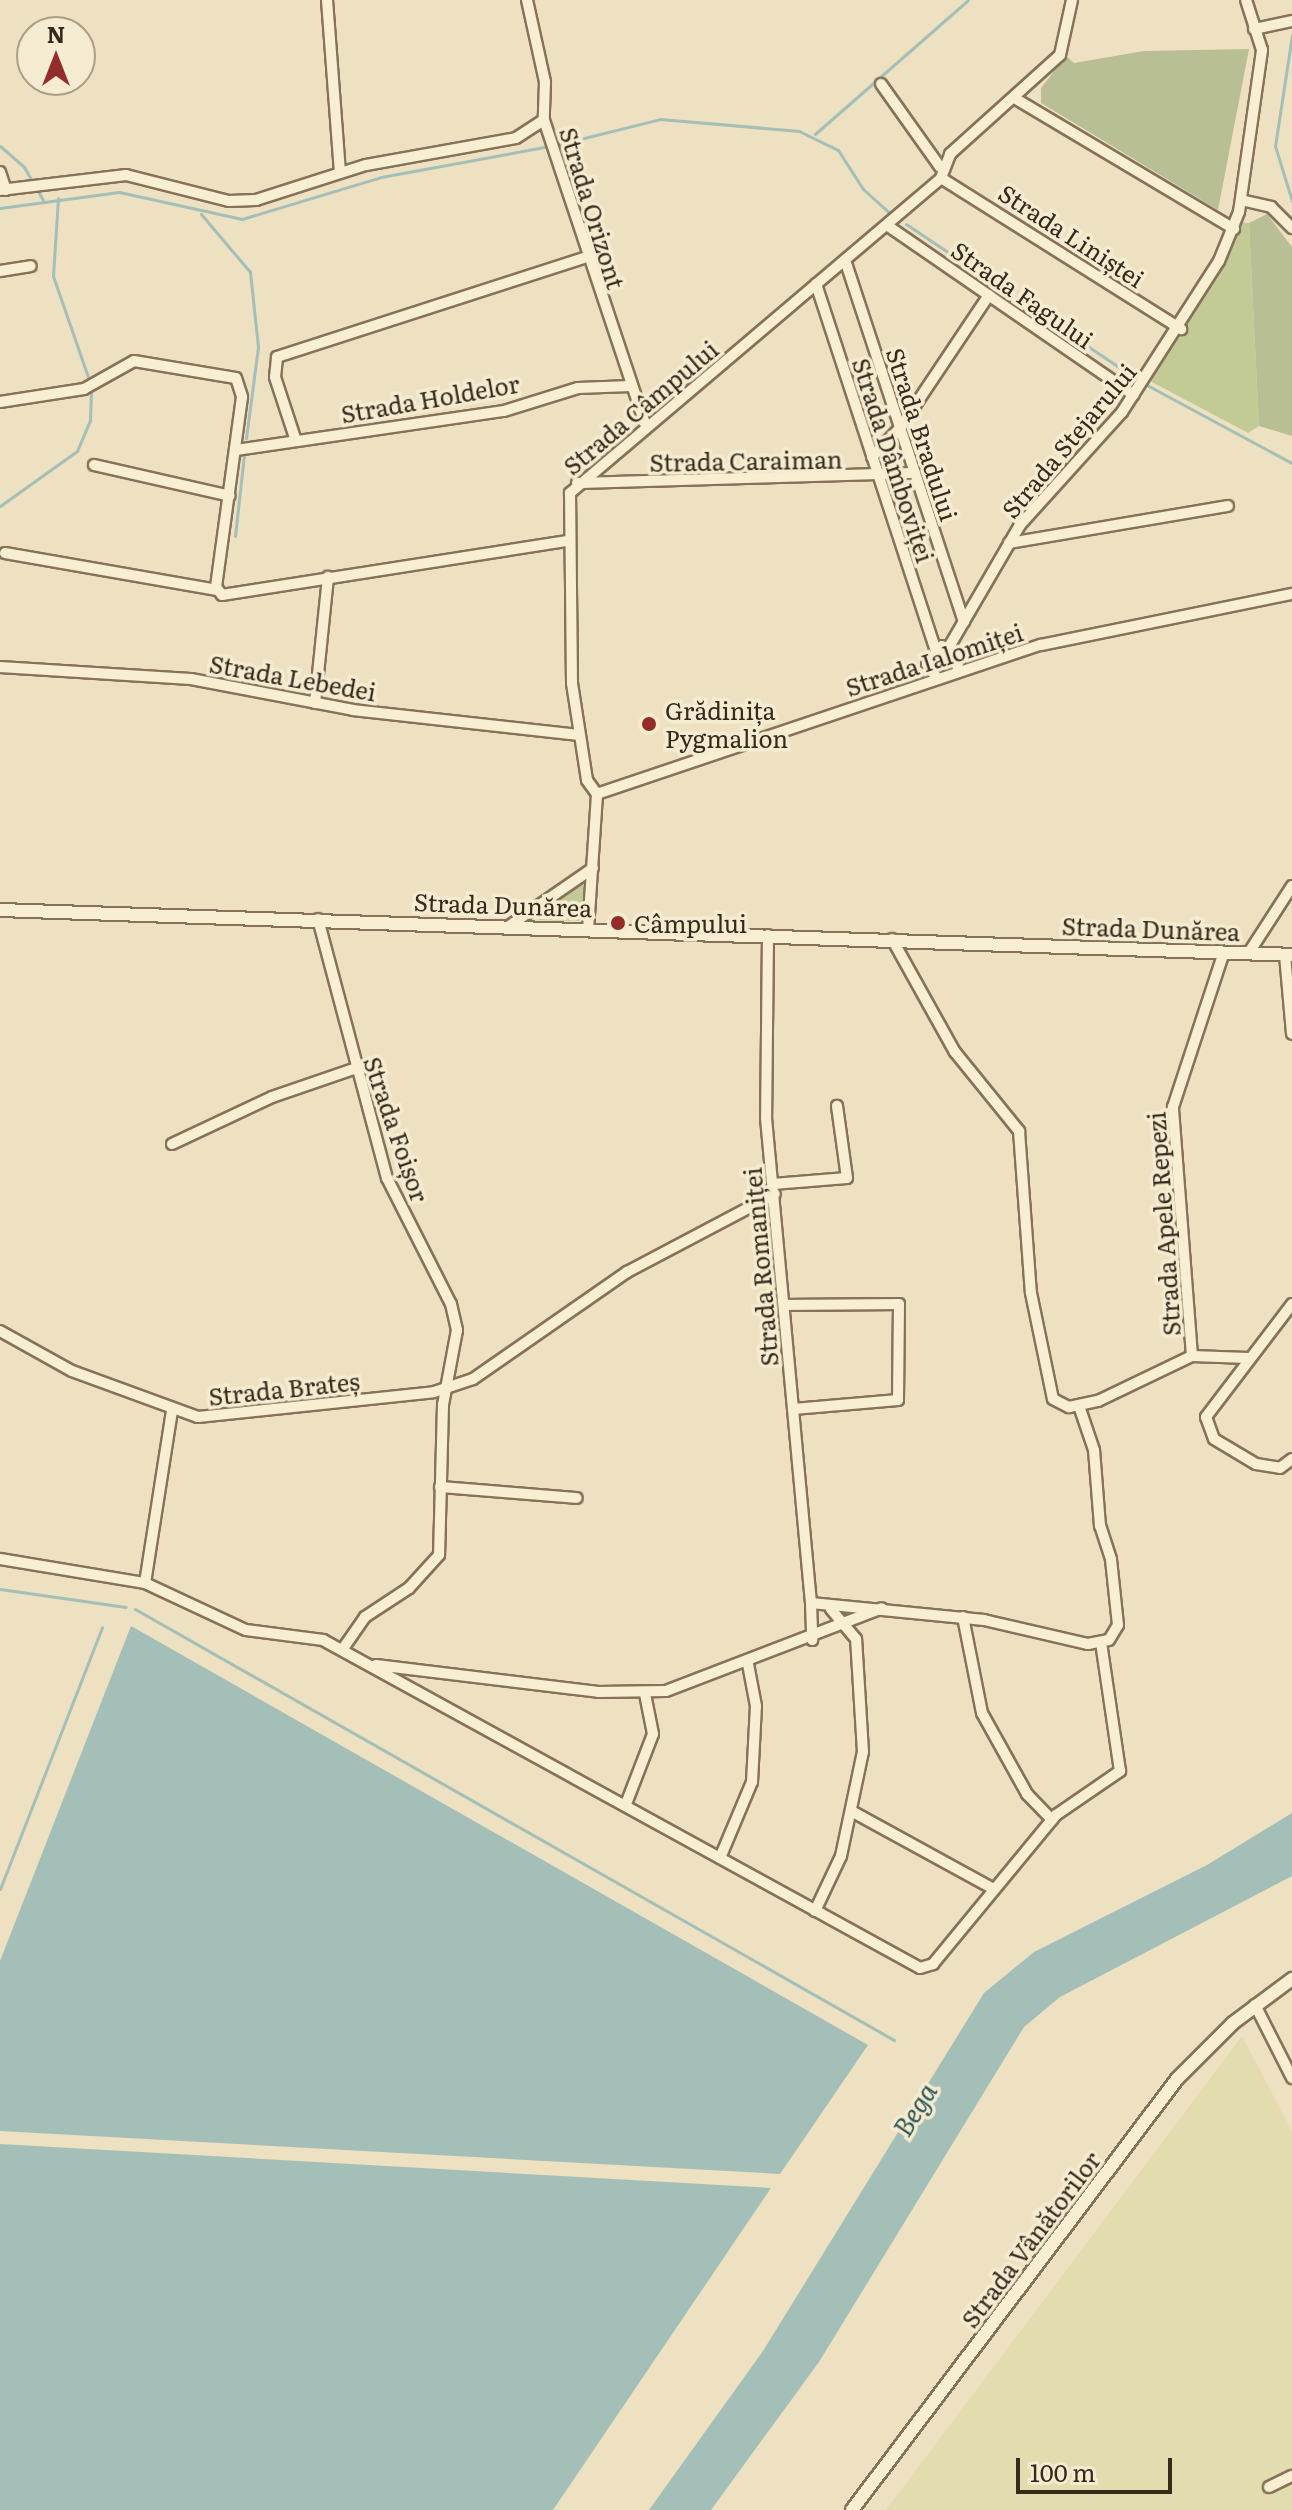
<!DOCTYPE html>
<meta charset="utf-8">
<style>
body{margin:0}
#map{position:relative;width:1292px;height:2510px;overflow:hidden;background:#ede1c1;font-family:Literata,serif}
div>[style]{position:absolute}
.farmland>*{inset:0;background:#e2dcae}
.green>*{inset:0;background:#c2cb95}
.cemetery>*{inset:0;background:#b9bf94}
.water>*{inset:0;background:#a3bfb8}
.stream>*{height:3px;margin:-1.5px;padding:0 1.5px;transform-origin:1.5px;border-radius:1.5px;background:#a3bfb8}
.roads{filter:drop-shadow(2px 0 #867259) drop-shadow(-2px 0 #867259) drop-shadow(0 2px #867259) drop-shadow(0 -2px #867259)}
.minor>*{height:10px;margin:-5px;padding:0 5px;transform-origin:5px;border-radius:5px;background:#f8efd3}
.tertiary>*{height:12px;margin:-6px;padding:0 6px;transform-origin:6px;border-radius:6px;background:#f8efd3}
.dots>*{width:22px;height:22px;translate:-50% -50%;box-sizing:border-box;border:4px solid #f5ebd0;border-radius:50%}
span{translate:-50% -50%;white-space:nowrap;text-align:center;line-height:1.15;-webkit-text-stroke:7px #f5ebd0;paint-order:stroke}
.street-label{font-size:24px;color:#362a1d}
.poi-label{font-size:24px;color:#362a1d}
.left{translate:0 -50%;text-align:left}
.water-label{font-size:26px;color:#2c5554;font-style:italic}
.north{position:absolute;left:16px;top:16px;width:80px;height:80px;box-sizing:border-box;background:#f5ebd0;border:2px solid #a99e88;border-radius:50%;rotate:0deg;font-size:22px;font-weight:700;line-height:32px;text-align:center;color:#362a1d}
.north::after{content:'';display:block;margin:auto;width:28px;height:36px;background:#942d2a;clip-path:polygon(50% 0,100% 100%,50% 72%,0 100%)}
.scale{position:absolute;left:1016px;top:2458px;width:156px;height:36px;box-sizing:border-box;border:4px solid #362a1d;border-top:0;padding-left:10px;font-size:24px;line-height:28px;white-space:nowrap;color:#362a1d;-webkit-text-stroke:6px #f5ebd0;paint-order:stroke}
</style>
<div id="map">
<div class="farmland">
<div style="clip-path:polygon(1242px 2036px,1292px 2132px,1292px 2510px,886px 2510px)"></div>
</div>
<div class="green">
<div style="clip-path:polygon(1240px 222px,1249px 223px,1259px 426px,1248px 433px,1150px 381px)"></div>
<div style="clip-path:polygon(580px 882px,588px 890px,579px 921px,539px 920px,541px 909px)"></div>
</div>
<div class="cemetery">
<div style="clip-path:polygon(1249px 49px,1218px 210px,1041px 103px,1041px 88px,1066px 56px,1074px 63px,1144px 51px)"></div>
<div style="clip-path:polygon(1267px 214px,1292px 247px,1292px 436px,1259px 426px,1249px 223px)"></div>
</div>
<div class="water">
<div style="clip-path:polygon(131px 1626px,868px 2045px,780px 2174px,0 2131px,0 1961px)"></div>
<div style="clip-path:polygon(1292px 1813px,1292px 1876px,1060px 1997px,1024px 2027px,819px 2362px,711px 2510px,649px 2510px,763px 2351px,984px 1993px,1034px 1952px,1207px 1865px)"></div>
<div style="clip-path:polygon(0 2144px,771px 2188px,553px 2510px,0 2510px)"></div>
</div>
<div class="stream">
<div style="left:1292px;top:35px;width:112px;rotate:98.7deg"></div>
<div style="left:1275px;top:146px;width:58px;rotate:72.8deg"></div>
<div style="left:815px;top:134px;width:203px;rotate:-41.2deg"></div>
<div style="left:560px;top:144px;width:103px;rotate:-14deg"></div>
<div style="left:660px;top:119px;width:140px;rotate:4.9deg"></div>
<div style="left:799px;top:131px;width:43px;rotate:26deg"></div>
<div style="left:838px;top:150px;width:46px;rotate:57.3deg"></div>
<div style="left:863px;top:189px;width:36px;rotate:42deg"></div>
<div style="left:0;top:146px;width:32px;rotate:41deg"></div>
<div style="left:24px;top:167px;width:38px;rotate:60deg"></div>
<div style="left:58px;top:198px;width:78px;rotate:93.7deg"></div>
<div style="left:53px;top:276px;width:107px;rotate:70.9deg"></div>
<div style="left:0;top:208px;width:120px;rotate:-7.7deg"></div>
<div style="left:119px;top:192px;width:126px;rotate:12.4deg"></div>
<div style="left:242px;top:219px;width:145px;rotate:-16.8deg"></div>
<div style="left:381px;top:177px;width:166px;rotate:-10.4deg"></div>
<div style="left:201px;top:214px;width:76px;rotate:49.8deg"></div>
<div style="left:250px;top:272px;width:75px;rotate:83.9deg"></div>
<div style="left:258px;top:347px;width:92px;rotate:97.5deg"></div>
<div style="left:906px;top:224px;width:280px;rotate:33.9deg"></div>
<div style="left:1145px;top:384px;width:167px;rotate:28.3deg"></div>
<div style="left:0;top:506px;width:95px;rotate:-35.5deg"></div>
<div style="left:77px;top:451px;width:34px;rotate:-67deg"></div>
<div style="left:90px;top:420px;width:30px;rotate:-88deg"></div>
<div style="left:235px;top:536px;width:81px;rotate:-83.7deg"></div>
<div style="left:0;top:1589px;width:127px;rotate:8.1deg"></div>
<div style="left:135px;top:1609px;width:873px;rotate:29.59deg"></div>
<div style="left:0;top:1889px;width:281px;rotate:-68.7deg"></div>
</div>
<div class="roads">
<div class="minor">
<div style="left:327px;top:0;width:173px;rotate:85.7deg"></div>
<div style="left:527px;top:0;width:84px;rotate:77.6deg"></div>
<div style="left:545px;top:82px;width:38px;rotate:92deg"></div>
<div style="left:544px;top:120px;width:320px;rotate:71.6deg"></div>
<div style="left:1254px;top:29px;width:39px;rotate:-12deg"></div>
<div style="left:881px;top:84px;width:102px;rotate:54.6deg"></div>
<div style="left:1016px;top:99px;width:254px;rotate:30.8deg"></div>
<div style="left:0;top:172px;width:19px;rotate:72deg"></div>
<div style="left:941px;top:178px;width:284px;rotate:32.2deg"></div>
<div style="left:941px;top:178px;width:26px;rotate:-69deg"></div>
<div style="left:950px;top:154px;width:148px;rotate:-42deg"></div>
<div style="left:1060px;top:55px;width:56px;rotate:-77.7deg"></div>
<div style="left:0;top:190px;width:127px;rotate:-6.8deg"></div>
<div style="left:126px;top:175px;width:106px;rotate:14.2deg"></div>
<div style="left:229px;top:201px;width:27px;rotate:-2deg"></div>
<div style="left:256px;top:200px;width:115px;rotate:-17.7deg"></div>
<div style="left:366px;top:165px;width:152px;rotate:-10.2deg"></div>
<div style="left:516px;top:138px;width:33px;rotate:-33deg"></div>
<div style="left:1241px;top:200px;width:31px;rotate:13deg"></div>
<div style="left:1271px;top:207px;width:30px;rotate:45deg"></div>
<div style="left:888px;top:226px;width:298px;rotate:34.5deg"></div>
<div style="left:845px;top:260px;width:381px;rotate:71.8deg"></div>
<div style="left:0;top:271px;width:31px;rotate:-9deg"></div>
<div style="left:816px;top:284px;width:384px;rotate:71.9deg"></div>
<div style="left:0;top:402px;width:85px;rotate:-8.8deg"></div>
<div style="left:84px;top:389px;width:57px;rotate:-29.2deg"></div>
<div style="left:134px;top:361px;width:103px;rotate:9.5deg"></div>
<div style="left:236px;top:378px;width:20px;rotate:72deg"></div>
<div style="left:242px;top:397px;width:192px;rotate:97.8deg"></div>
<div style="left:216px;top:587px;width:10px;rotate:53deg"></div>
<div style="left:222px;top:595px;width:348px;rotate:-8.9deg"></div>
<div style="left:296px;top:441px;width:67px;rotate:-108.2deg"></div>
<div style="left:275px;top:377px;width:20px;rotate:-84deg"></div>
<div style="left:277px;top:357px;width:323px;rotate:-17.9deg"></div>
<div style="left:236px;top:450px;width:271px;rotate:-8.3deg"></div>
<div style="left:504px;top:411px;width:77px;rotate:-17.3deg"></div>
<div style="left:578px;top:388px;width:53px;rotate:-2.2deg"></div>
<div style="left:872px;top:457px;width:40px;rotate:-46deg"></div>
<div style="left:900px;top:428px;width:160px;rotate:-56.2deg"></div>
<div style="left:94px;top:465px;width:139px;rotate:12.8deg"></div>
<div style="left:577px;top:483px;width:338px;rotate:-1.7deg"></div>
<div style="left:1009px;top:543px;width:222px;rotate:-9.6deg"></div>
<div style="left:5px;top:553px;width:214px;rotate:9.9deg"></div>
<div style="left:949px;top:647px;width:141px;rotate:-59.8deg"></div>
<div style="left:1020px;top:525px;width:152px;rotate:-47.9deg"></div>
<div style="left:1122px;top:412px;width:179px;rotate:-57.3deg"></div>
<div style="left:1219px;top:261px;width:53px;rotate:-67.8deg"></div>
<div style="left:1239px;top:212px;width:164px;rotate:-81.9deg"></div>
<div style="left:1262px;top:50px;width:52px;rotate:-107.7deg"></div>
<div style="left:0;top:667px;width:191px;rotate:3.6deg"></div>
<div style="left:191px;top:679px;width:165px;rotate:10.8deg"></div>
<div style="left:353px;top:710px;width:227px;rotate:6.3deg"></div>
<div style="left:937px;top:678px;width:17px;rotate:-126deg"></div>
<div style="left:927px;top:664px;width:23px;rotate:-50deg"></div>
<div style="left:942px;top:646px;width:17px;rotate:25deg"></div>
<div style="left:957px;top:653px;width:19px;rotate:87deg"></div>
<div style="left:315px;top:703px;width:127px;rotate:-84.1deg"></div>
<div style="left:597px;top:794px;width:17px;rotate:-126deg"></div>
<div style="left:587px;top:780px;width:98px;rotate:-98.8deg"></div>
<div style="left:572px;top:683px;width:190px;rotate:-90.6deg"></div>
<div style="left:570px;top:493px;width:487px;rotate:-40.3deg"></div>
<div style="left:597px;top:794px;width:468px;rotate:-18.6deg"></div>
<div style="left:1041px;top:645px;width:256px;rotate:-11.5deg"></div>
<div style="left:318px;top:919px;width:268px;rotate:75.1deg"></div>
<div style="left:387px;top:1178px;width:141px;rotate:63.1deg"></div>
<div style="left:451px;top:1304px;width:27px;rotate:77deg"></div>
<div style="left:457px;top:1330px;width:76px;rotate:100.6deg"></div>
<div style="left:443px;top:1405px;width:150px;rotate:91.5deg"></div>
<div style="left:439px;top:1555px;width:45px;rotate:132.3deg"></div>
<div style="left:409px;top:1588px;width:53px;rotate:146.6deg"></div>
<div style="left:365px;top:1617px;width:40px;rotate:124.9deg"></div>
<div style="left:509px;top:926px;width:102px;rotate:-34.6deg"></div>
<div style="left:588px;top:930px;width:136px;rotate:-86.2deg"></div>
<div style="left:768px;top:935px;width:183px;rotate:90.6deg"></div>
<div style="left:766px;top:1118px;width:487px;rotate:84.7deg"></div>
<div style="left:811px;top:1603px;width:174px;rotate:5.6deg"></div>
<div style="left:984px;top:1620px;width:107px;rotate:13deg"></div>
<div style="left:1088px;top:1644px;width:21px;rotate:-11deg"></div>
<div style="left:1109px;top:1640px;width:17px;rotate:-59deg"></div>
<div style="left:1118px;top:1625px;width:66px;rotate:-96.1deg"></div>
<div style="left:1111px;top:1559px;width:35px;rotate:-108deg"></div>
<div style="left:1100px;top:1526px;width:76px;rotate:-94.5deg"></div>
<div style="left:1094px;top:1450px;width:46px;rotate:-108.8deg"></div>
<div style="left:892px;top:939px;width:129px;rotate:60.9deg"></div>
<div style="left:955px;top:1052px;width:102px;rotate:51deg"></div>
<div style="left:1019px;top:1131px;width:162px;rotate:85.8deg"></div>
<div style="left:1031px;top:1293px;width:108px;rotate:78.3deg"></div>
<div style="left:1053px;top:1399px;width:18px;rotate:27deg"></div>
<div style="left:1069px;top:1407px;width:30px;rotate:-12deg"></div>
<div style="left:1098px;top:1401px;width:104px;rotate:-25.6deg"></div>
<div style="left:1192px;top:1356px;width:56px;rotate:2deg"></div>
<div style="left:1248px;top:954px;width:81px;rotate:-57.1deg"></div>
<div style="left:1285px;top:955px;width:79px;rotate:84.9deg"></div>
<div style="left:172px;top:1144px;width:110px;rotate:-25.2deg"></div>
<div style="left:272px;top:1097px;width:87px;rotate:-18.9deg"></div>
<div style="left:773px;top:1184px;width:74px;rotate:-4.6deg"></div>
<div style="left:847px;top:1178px;width:73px;rotate:-97.9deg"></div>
<div style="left:1292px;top:1304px;width:142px;rotate:127.3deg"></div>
<div style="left:1206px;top:1417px;width:23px;rotate:70deg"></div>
<div style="left:1214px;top:1439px;width:49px;rotate:30.8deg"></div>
<div style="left:1256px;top:1464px;width:24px;rotate:9deg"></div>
<div style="left:1280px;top:1468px;width:15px;rotate:-37deg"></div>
<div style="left:784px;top:1305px;width:115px;rotate:-0.5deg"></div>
<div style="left:899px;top:1304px;width:96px;rotate:90.6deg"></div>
<div style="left:898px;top:1400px;width:105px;rotate:175.1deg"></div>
<div style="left:0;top:1331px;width:82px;rotate:29.1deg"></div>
<div style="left:72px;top:1371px;width:134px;rotate:20.1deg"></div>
<div style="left:198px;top:1417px;width:237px;rotate:-6deg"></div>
<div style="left:434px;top:1392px;width:41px;rotate:-18.4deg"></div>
<div style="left:473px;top:1379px;width:188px;rotate:-34.8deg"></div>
<div style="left:627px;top:1272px;width:167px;rotate:-27.8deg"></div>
<div style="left:1192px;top:1356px;width:250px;rotate:-94.4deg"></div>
<div style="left:1173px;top:1107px;width:163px;rotate:-71.8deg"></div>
<div style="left:440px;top:1487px;width:137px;rotate:4.6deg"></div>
<div style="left:0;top:1559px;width:147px;rotate:9.4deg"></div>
<div style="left:145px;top:1583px;width:174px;rotate:-81.1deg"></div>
<div style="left:145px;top:1583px;width:111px;rotate:25deg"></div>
<div style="left:246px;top:1630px;width:78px;rotate:7.4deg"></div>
<div style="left:323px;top:1640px;width:681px;rotate:28.78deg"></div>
<div style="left:920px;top:1968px;width:14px;rotate:-17deg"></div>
<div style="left:933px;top:1964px;width:193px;rotate:-50.5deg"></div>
<div style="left:1056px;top:1815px;width:78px;rotate:-34.5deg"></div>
<div style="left:1120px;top:1771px;width:129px;rotate:-98.4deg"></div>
<div style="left:811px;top:1603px;width:37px;rotate:88deg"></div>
<div style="left:963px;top:1617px;width:98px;rotate:78.8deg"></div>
<div style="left:982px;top:1713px;width:93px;rotate:60.9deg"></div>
<div style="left:1027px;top:1794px;width:36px;rotate:46deg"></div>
<div style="left:376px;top:1665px;width:224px;rotate:6.9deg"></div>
<div style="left:598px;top:1692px;width:68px;rotate:-0.8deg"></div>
<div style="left:666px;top:1691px;width:231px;rotate:-21deg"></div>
<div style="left:626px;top:1804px;width:75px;rotate:-68.9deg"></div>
<div style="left:653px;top:1734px;width:41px;rotate:-101.3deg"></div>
<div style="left:853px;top:1812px;width:158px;rotate:28.7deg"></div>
<div style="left:720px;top:1858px;width:82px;rotate:-67.2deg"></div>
<div style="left:752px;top:1782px;width:76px;rotate:-87deg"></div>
<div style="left:756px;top:1706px;width:43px;rotate:-100.8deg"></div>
<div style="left:815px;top:1911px;width:61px;rotate:-64.7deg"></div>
<div style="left:841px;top:1856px;width:106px;rotate:-78.1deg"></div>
<div style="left:863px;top:1752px;width:113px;rotate:-93.5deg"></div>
<div style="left:856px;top:1639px;width:39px;rotate:-130deg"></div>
<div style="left:1255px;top:2005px;width:82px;rotate:63.1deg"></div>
<div style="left:1269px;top:2487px;width:25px;rotate:-26deg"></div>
</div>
<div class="tertiary">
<div style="left:0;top:910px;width:1293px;rotate:1.99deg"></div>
<div style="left:852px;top:2510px;width:540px;rotate:-52.98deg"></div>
<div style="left:1177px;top:2079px;width:79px;rotate:-45deg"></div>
<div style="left:1233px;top:2023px;width:74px;rotate:-36.7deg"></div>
</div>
</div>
<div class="dots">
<div style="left:649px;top:724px;background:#942d2a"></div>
<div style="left:618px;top:923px;background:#942d2a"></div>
</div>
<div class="street-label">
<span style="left:593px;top:208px;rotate:73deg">Strada Orizont</span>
<span style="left:1072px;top:235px;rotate:33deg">Strada Liniștei</span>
<span style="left:1023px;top:294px;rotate:35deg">Strada Fagului</span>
<span style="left:430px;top:398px;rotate:-10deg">Strada Holdelor</span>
<span style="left:640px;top:407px;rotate:-40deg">Strada Câmpului</span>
<span style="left:923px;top:434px;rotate:72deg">Strada Bradului</span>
<span style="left:1068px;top:440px;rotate:-50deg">Strada Stejarului</span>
<span style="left:746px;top:460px;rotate:-1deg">Strada Caraiman</span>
<span style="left:894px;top:460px;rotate:72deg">Strada Dâmboviței</span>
<span style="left:934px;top:659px;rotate:-18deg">Strada Ialomiței</span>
<span style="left:293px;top:677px;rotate:10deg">Strada Lebedei</span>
<span style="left:503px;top:904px;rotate:2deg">Strada Dunărea</span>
<span style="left:1151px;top:928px;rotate:2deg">Strada Dunărea</span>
<span style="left:397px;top:1129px;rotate:71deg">Strada Foișor</span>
<span style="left:1163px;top:1224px;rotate:-94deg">Strada Apele Repezi</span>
<span style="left:760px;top:1267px;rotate:-95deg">Strada Romaniței</span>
<span style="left:284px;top:1388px;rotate:-6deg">Strada Brateș</span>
<span style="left:1030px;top:2239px;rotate:-53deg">Strada Vânătorilor</span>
</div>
<div class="poi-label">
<span class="left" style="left:665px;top:724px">Grădinița<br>Pygmalion</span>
<span class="left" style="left:634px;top:923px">Câmpului</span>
</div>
<div class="water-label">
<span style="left:914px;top:2109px;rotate:-58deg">Bega</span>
</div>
<div class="north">N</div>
<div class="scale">100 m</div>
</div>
